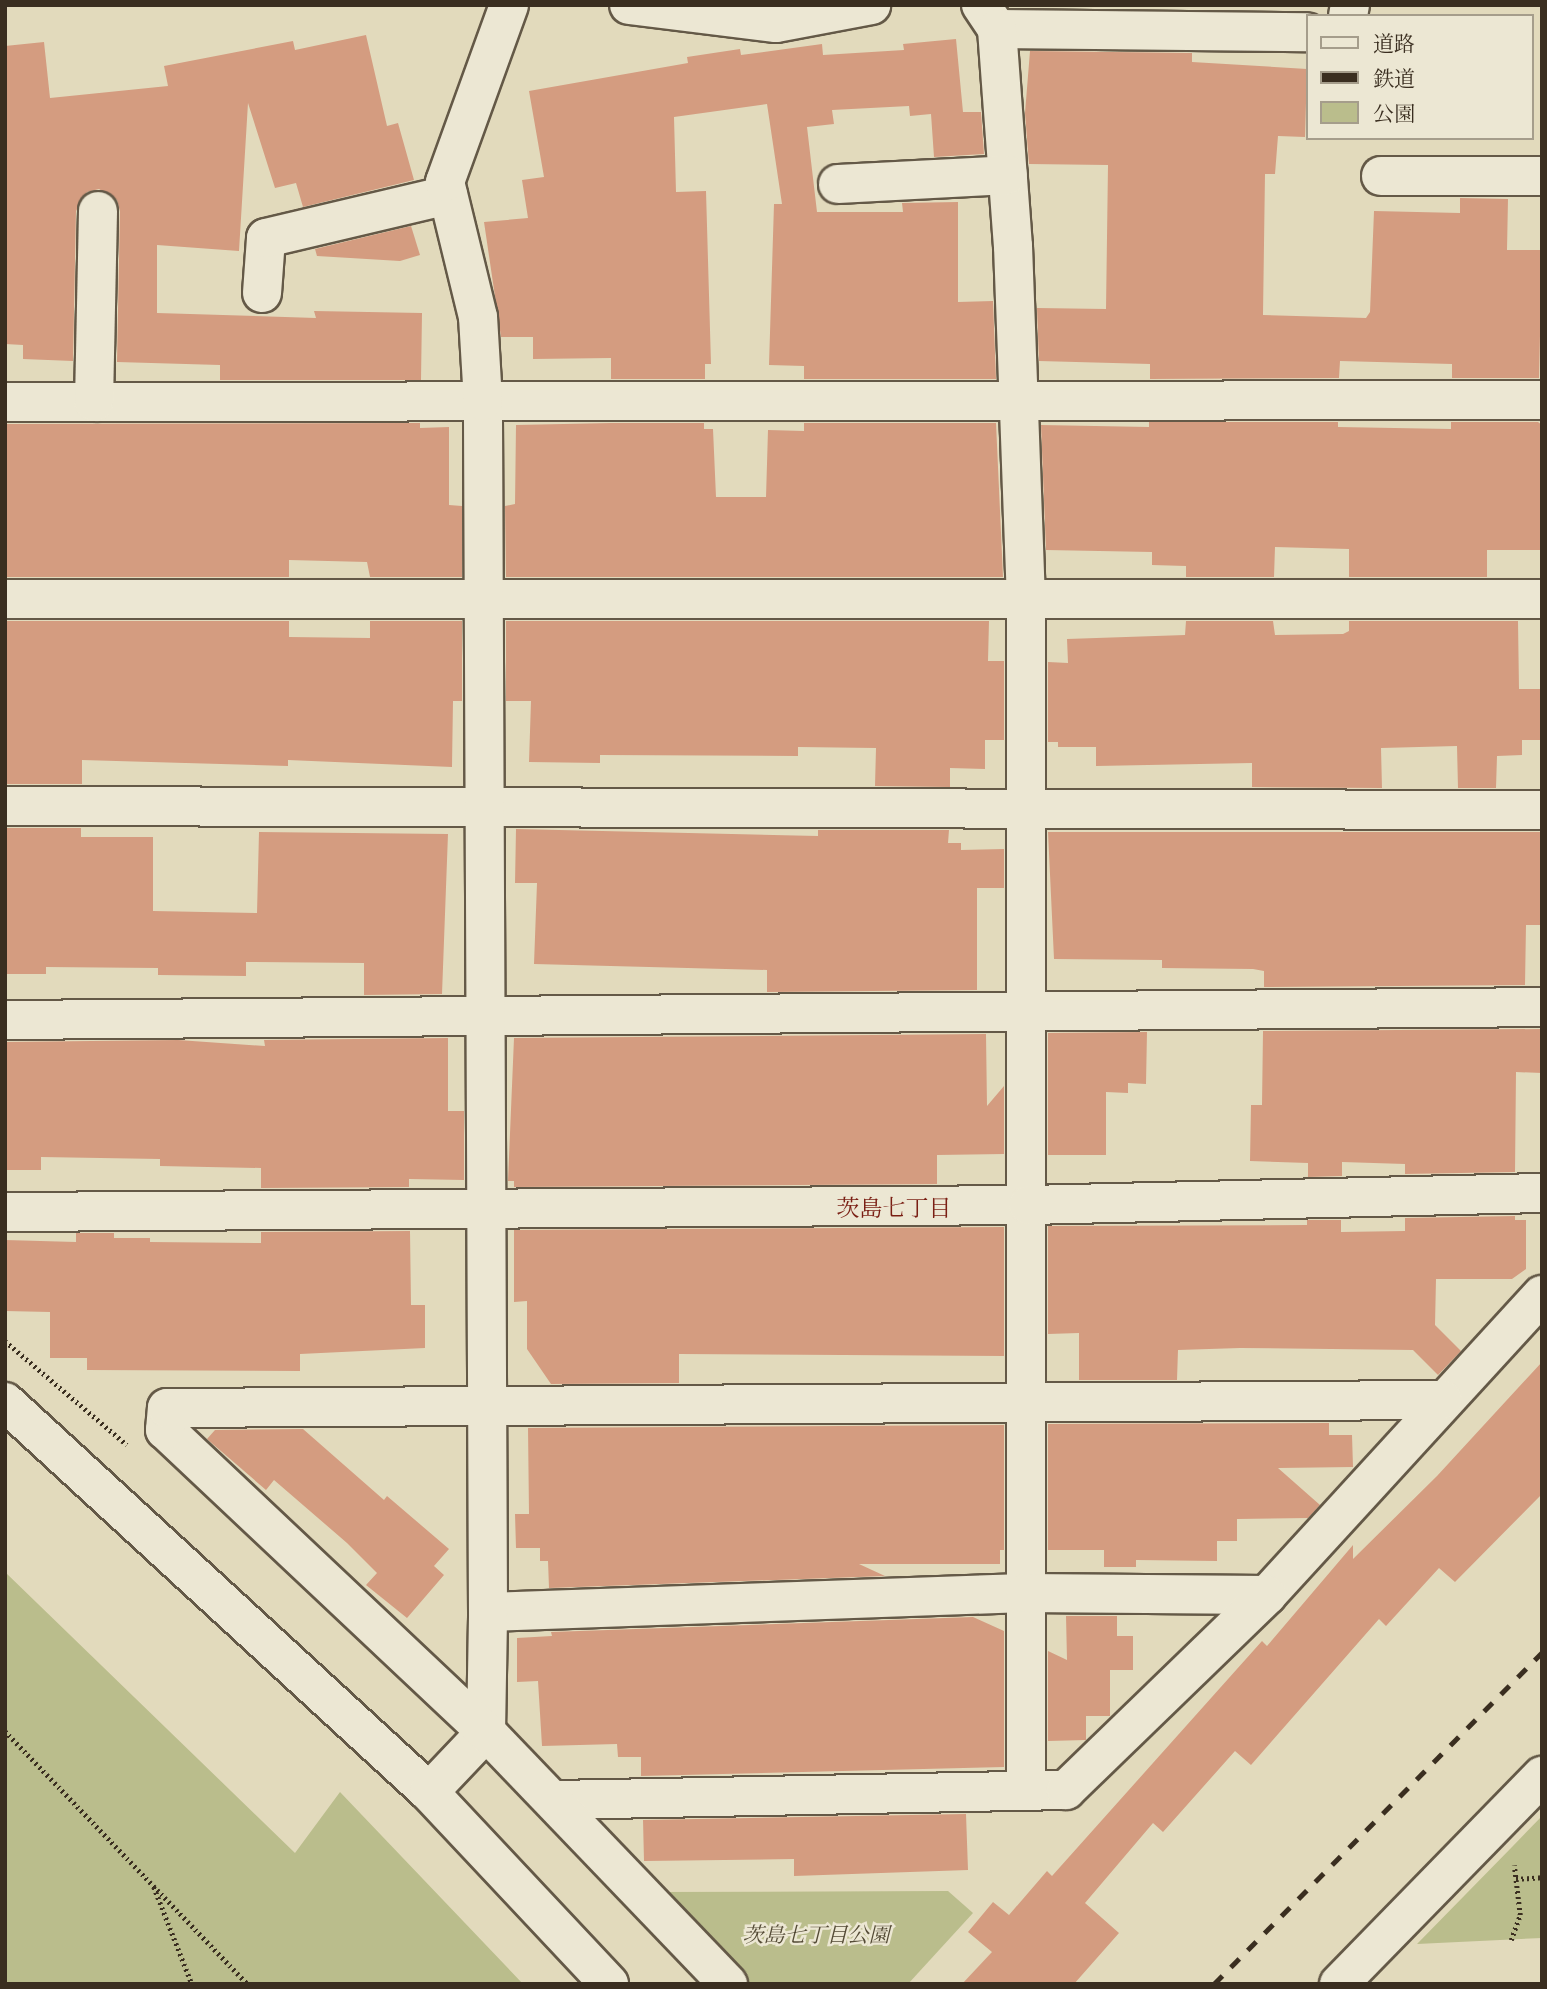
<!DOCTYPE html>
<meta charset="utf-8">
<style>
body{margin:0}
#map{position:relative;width:1547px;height:1989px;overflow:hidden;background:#e2dabc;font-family:"Old Standard TT","Noto Serif JP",serif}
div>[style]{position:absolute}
.green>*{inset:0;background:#babd8c}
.building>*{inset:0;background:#d49c80}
.path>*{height:4.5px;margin-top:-2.25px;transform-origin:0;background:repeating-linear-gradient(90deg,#3a2e20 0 2px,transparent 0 5.5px)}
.roads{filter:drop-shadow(2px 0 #645947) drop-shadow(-2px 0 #645947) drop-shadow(0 2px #645947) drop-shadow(0 -2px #645947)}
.minor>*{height:38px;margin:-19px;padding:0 19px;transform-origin:19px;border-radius:19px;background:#ece7d3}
.rail>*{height:5px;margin-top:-2.5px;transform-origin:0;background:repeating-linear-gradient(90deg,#3a2e20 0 12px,transparent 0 24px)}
span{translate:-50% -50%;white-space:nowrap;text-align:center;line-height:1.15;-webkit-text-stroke:5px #ece7d3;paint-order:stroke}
.park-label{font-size:21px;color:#544b36;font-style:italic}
.neighbourhood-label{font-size:23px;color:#7a1f14}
.frame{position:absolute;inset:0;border:7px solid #3a2e20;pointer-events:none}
.legend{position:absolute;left:1306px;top:14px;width:228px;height:126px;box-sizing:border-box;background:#ece7d3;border:2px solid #a59d8b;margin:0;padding:9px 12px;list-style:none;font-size:21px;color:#3a2e20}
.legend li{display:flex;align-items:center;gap:14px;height:35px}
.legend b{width:35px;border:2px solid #a59d8b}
</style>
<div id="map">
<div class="green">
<div style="clip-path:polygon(5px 1572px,295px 1853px,340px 1792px,523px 1984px,5px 1984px)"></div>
<div style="clip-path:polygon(1542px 1816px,1542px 1938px,1417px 1944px,1512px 1847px)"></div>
<div style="clip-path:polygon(948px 1891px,973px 1913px,908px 1984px,747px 1984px,658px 1892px)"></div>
</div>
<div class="building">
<div style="clip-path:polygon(366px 35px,387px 126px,398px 123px,414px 180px,303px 207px,296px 183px,275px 188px,248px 103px,239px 251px,157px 245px,157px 313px,316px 318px,314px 311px,422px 313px,421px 380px,220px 380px,220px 365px,117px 362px,120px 211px,117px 200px,99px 189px,87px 192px,76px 211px,73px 361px,23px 359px,23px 345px,5px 344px,5px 46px,44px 42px,50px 98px,168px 86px,164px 66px,293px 41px,295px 50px)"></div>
<div style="clip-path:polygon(956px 39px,963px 112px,981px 112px,984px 154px,934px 157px,931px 114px,910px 116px,909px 106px,832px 110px,834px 124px,807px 127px,817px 212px,903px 212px,902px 203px,958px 202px,958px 302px,993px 301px,996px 379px,804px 379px,804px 366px,769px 365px,774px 204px,782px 204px,767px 104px,674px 117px,676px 192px,706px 191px,711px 364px,705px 364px,705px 379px,611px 379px,611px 358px,533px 359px,533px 337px,501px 337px,484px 222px,528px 218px,522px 180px,544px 177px,529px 91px,688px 63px,687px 57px,740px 49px,741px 55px,822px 44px,823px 55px,904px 50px,903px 44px)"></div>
<div style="clip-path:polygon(1030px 51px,1192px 53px,1192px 62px,1307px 69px,1305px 137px,1278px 136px,1275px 174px,1265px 174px,1263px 315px,1366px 318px,1370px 312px,1374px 211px,1460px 213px,1460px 198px,1508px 199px,1507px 250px,1542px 250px,1539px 378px,1452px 378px,1452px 364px,1340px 361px,1339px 378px,1150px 379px,1150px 364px,1039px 361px,1037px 308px,1106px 309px,1108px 165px,1029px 164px,1025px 113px)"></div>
<div style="clip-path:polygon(411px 226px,420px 255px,400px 261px,317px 256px,315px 249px)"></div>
<div style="clip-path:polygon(1149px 422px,1338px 422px,1338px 427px,1451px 429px,1451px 422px,1538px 422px,1542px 425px,1542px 550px,1487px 550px,1487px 577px,1349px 577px,1349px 549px,1275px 547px,1274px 577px,1186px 577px,1186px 566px,1152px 565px,1152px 552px,1046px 550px,1041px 425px,1149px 427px)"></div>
<div style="clip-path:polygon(420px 423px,420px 428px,449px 427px,449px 505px,462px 506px,462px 577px,370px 577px,367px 562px,289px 560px,289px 577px,5px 577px,5px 424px)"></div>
<div style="clip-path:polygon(611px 423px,704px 423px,704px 429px,713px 429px,716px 497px,766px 497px,768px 430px,804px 431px,804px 423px,996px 423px,1003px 577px,506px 577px,505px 506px,515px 504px,516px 425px)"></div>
<div style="clip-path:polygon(5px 621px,289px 621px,289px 637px,370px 638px,370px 621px,462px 621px,462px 701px,453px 701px,452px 767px,288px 760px,288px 766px,82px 760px,82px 784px,5px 784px)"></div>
<div style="clip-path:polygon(506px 621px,989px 621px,988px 661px,1004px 661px,1004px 740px,985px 740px,985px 769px,950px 768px,950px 787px,875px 786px,876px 748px,798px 747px,798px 756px,600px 755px,600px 763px,529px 762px,531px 701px,506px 701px)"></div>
<div style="clip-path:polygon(1186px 621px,1273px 621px,1275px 635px,1343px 634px,1349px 631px,1349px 621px,1518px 621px,1519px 689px,1542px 689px,1542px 740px,1522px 740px,1522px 755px,1497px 756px,1496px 788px,1458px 788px,1457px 746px,1381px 748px,1382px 788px,1252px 787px,1252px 763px,1096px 766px,1096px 747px,1058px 747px,1058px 742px,1048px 742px,1048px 662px,1068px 663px,1067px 639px,1185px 635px)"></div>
<div style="clip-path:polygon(5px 828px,81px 828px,81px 837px,153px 837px,153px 911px,257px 913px,259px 832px,448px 834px,442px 994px,364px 995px,364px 963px,246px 962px,246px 976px,158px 975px,158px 968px,46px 967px,46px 974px,5px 974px)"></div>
<div style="clip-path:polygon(516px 829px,818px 836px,818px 830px,949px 830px,948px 843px,961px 843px,961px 850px,1004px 849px,1004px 888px,977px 888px,977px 990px,767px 992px,767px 970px,534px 964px,537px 883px,515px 883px)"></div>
<div style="clip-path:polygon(1048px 832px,1542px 832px,1542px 925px,1526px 925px,1525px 985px,1264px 987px,1264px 971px,1253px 969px,1162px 968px,1162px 960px,1054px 959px)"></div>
<div style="clip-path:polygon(1542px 1029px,1542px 1073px,1516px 1072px,1515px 1172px,1405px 1174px,1405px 1164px,1342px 1162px,1342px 1176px,1308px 1177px,1308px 1163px,1250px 1161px,1251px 1105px,1262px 1105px,1263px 1031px)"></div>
<div style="clip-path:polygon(1147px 1032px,1146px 1084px,1128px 1083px,1128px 1093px,1106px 1092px,1106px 1155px,1048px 1155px,1048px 1033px)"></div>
<div style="clip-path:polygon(986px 1034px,987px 1106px,1004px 1086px,1004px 1154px,937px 1155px,937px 1184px,514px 1187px,514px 1181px,508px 1181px,514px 1038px)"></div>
<div style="clip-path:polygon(448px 1038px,448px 1111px,464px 1111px,464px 1180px,409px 1179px,409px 1187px,261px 1188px,261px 1168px,160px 1166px,160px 1159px,41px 1157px,41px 1170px,5px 1170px,5px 1042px,178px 1040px,265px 1046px,264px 1040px)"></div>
<div style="clip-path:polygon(1515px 1216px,1515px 1220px,1526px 1220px,1526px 1269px,1512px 1279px,1436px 1279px,1435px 1325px,1461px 1351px,1438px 1375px,1413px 1350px,1240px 1348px,1178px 1350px,1177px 1380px,1079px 1380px,1079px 1333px,1048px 1334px,1048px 1226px,1307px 1225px,1307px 1220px,1341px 1220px,1341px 1232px,1405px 1231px,1405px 1218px)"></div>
<div style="clip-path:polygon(1004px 1227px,1004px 1356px,679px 1354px,679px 1383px,551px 1384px,527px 1349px,527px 1301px,514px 1302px,514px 1230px)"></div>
<div style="clip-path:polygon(410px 1231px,411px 1305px,425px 1305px,425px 1348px,300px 1354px,300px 1371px,87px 1370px,87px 1358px,50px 1358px,50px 1312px,5px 1311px,5px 1240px,76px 1242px,76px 1233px,114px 1233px,114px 1238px,150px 1238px,150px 1242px,261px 1243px,261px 1232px)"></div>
<div style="clip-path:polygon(1542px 1362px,1542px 1494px,1455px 1582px,1439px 1568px,1386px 1626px,1379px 1619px,1251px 1765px,1235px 1751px,1163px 1832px,1153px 1823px,1085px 1903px,1119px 1933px,1074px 1984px,962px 1984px,992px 1952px,968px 1932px,993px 1902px,1009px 1915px,1047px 1871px,1052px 1876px,1262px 1641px,1267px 1646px,1353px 1545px,1353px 1559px,1437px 1476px)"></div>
<div style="clip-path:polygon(1329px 1423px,1329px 1435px,1352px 1435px,1353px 1467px,1278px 1468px,1320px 1505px,1308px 1518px,1237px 1519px,1237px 1541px,1217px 1541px,1217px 1561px,1136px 1560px,1136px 1567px,1104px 1567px,1104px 1550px,1048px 1550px,1048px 1424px)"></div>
<div style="clip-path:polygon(1004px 1425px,1004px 1550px,1000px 1550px,1000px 1564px,859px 1564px,885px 1576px,549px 1588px,548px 1561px,540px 1561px,540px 1548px,516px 1548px,515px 1514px,529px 1514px,528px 1428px)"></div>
<div style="clip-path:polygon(303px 1429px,384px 1500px,387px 1496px,449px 1549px,434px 1566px,444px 1575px,407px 1618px,366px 1585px,377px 1573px,347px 1543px,274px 1480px,266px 1490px,207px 1439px,215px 1430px)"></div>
<div style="clip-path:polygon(1066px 1616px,1117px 1616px,1117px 1636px,1133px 1636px,1133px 1670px,1110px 1670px,1110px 1716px,1086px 1716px,1086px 1740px,1048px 1741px,1048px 1651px,1067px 1660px)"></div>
<div style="clip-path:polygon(973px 1617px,1004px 1631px,1004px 1767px,641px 1776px,641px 1757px,618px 1757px,617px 1744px,542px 1746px,538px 1681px,517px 1682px,517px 1638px,552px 1636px,551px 1632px)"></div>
<div style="clip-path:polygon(966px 1814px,968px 1870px,794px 1876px,794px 1859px,644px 1861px,643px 1820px)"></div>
</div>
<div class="path">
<div style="left:5px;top:1341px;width:160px;rotate:40.4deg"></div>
<div style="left:5px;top:1731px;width:351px;rotate:46.2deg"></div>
<div style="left:1516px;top:1879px;width:26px;rotate:-4deg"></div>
<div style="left:154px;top:1887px;width:104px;rotate:68.6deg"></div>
<div style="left:1511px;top:1940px;width:27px;rotate:-70deg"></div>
<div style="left:1520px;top:1915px;width:50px;rotate:-96.8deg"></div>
</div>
<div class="roads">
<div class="minor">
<div style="left:629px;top:5px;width:148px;rotate:7deg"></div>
<div style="left:776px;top:23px;width:97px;rotate:-10.7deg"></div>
<div style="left:981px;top:5px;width:29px;rotate:56deg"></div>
<div style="left:997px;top:29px;width:310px;rotate:0.6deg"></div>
<div style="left:1348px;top:16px;width:11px;rotate:-80deg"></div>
<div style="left:997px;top:29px;width:218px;rotate:85.8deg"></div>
<div style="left:1013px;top:246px;width:354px;rotate:87.9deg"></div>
<div style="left:1026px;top:600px;width:1191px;rotate:90deg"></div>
<div style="left:1381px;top:176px;width:161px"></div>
<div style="left:838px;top:184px;width:170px;rotate:-3deg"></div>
<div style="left:262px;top:293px;width:55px;rotate:-85.8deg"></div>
<div style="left:266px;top:238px;width:187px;rotate:-13.3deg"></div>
<div style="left:5px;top:402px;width:1537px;rotate:-0.07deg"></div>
<div style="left:94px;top:402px;width:191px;rotate:-88.8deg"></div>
<div style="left:5px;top:599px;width:1537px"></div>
<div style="left:5px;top:806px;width:1537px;rotate:0.15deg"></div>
<div style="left:5px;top:1020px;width:1537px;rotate:-0.48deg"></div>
<div style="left:5px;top:1212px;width:1023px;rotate:-0.39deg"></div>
<div style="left:1028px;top:1205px;width:514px;rotate:-1.34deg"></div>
<div style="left:5px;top:1402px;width:576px;rotate:42.61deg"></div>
<div style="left:429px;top:1792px;width:263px;rotate:46.8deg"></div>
<div style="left:488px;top:1612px;width:537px;rotate:-2.03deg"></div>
<div style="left:1025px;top:1593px;width:242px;rotate:0.5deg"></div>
<div style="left:1267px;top:1595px;width:407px;rotate:-47.5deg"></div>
<div style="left:429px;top:1792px;width:83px;rotate:-46.5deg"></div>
<div style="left:486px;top:1732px;width:120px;rotate:-89deg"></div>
<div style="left:488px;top:1612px;width:1211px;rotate:-90.24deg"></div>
<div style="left:483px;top:401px;width:84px;rotate:-93.4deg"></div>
<div style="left:478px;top:317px;width:139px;rotate:-103.7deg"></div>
<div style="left:445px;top:182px;width:188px;rotate:-70.1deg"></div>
<div style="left:555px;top:1800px;width:511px;rotate:-1.12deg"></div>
<div style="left:1066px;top:1790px;width:280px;rotate:-44.1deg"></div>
<div style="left:728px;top:1984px;width:349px;rotate:-133.8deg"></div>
<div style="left:486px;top:1732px;width:441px;rotate:-136.7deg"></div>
<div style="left:165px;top:1430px;width:22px;rotate:-85deg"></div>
<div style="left:167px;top:1408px;width:1276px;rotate:-0.36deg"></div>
<div style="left:1339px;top:1984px;width:291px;rotate:-45.7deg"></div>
</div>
</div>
<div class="rail">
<div style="left:1214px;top:1984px;width:466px;rotate:-45.3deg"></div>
</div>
<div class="park-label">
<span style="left:816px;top:1937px">茨島七丁目公園</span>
</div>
<div class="neighbourhood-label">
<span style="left:894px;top:1210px">茨島七丁目</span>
</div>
<div class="frame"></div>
<ul class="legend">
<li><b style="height:9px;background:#ece7d3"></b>道路</li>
<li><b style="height:9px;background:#3a2e20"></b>鉄道</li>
<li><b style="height:19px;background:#babd8c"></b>公園</li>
</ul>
</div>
